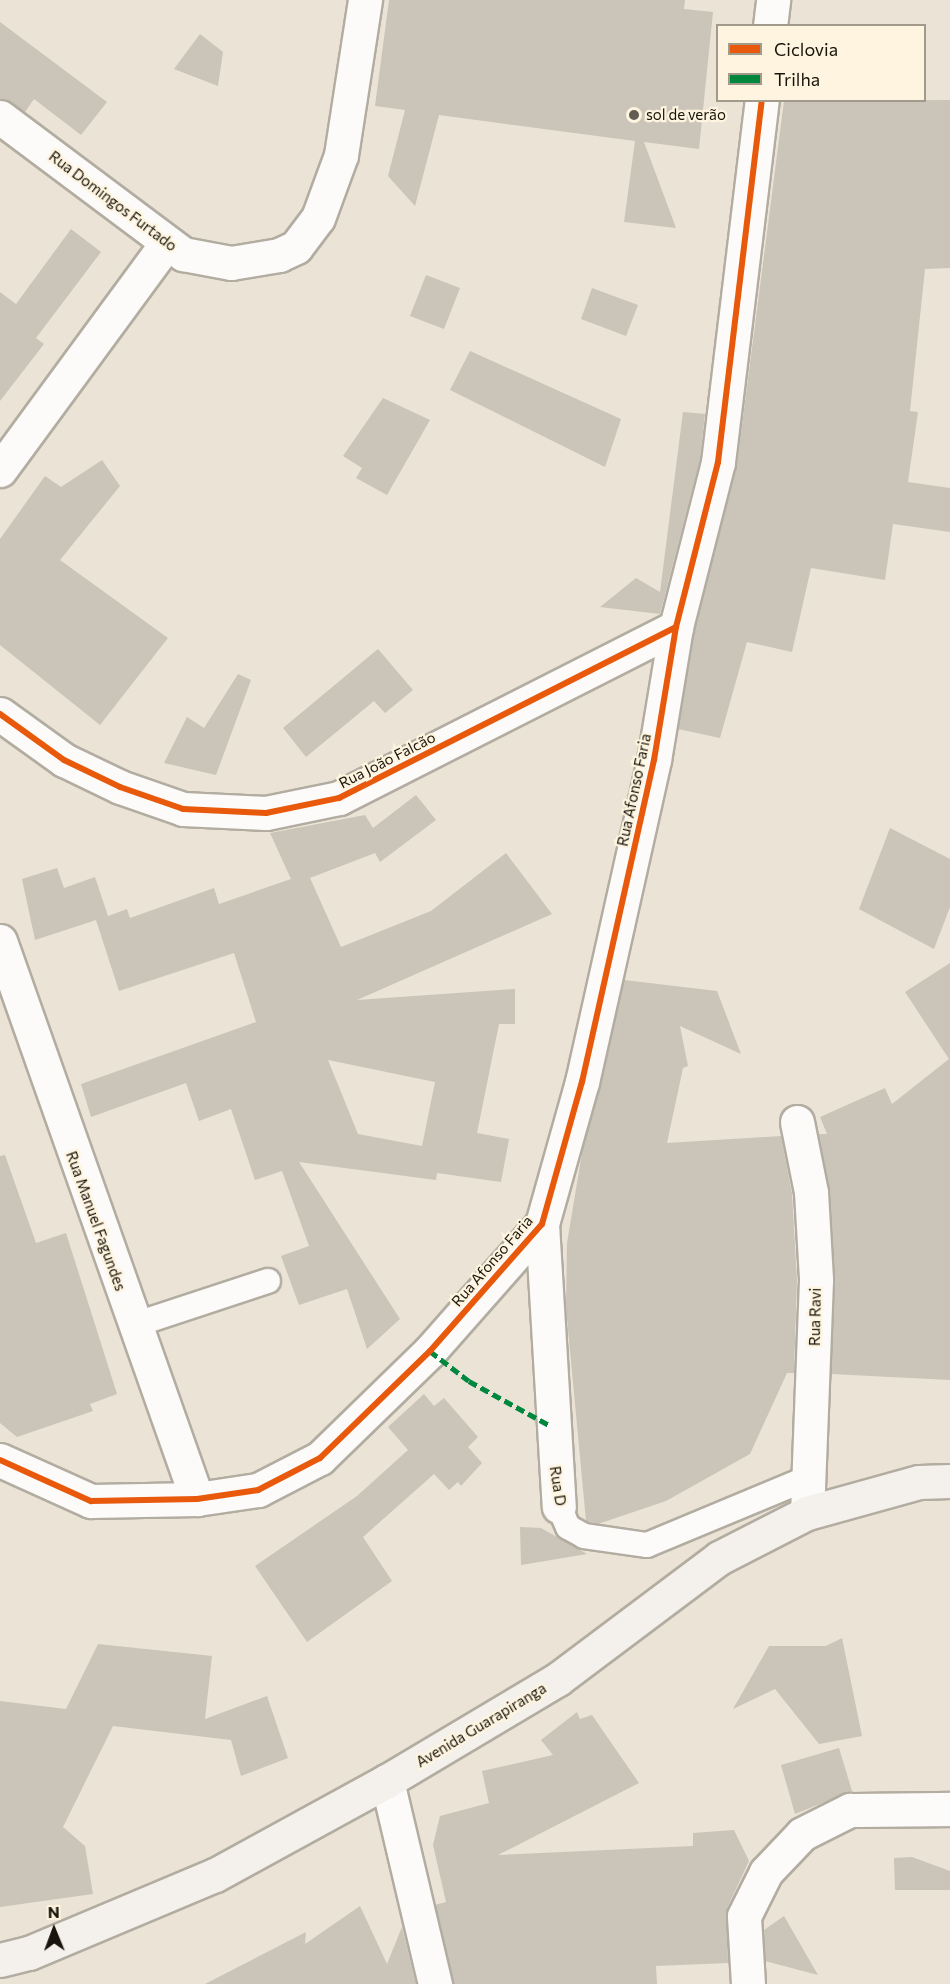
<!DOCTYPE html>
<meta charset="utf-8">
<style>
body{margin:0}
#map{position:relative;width:950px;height:1984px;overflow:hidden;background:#ebe3d5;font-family:Commissioner,sans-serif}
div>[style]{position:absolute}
.building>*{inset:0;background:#cac4b9}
.roads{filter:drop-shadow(2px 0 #b2aca1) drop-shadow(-2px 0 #b2aca1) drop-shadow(0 2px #b2aca1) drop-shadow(0 -2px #b2aca1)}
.lane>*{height:24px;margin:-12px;padding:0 12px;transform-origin:12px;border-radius:12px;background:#fcfbf9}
.street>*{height:33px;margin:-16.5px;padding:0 16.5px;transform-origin:16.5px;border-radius:16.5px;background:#fcfbf9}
.secondary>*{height:33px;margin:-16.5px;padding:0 16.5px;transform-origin:16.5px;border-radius:16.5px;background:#f4f1ec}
.quiet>*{height:4.5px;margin-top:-2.25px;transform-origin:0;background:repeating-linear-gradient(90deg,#00873e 0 9px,transparent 0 13.5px)}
.cycleway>*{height:6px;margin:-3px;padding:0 3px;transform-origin:3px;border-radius:3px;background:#e8590c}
.dots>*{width:16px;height:16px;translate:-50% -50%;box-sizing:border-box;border:3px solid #fef4df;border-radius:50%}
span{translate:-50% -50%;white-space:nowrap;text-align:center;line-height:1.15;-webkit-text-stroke:4.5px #fef4df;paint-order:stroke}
.poi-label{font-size:15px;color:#19150c}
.left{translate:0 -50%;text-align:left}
.street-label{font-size:15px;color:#19150c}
.legend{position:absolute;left:716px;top:24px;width:210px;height:78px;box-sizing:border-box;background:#fef4df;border:2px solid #a29b8b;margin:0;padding:8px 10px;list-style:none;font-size:18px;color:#19150c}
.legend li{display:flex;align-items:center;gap:12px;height:30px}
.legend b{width:30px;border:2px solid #a29b8b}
.north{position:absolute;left:24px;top:1900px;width:60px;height:60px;-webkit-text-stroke:4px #fef4df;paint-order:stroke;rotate:359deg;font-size:16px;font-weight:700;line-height:24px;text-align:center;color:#19150c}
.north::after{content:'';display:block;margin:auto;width:21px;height:27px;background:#19150c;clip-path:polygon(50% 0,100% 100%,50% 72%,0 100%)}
</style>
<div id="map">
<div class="building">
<div style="clip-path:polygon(389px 0,685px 0,684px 9px,713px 12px,699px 149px,644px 142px,676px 228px,624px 222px,635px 141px,439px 115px,415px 206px,388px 176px,405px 110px,375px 106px)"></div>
<div style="clip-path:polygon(0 22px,107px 102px,81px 135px,34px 99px,25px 112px,0 99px)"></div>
<div style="clip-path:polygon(200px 34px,223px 52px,218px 86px,174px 69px)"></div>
<div style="clip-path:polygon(950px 100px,950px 268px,925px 269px,910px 411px,918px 412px,908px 482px,950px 488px,950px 532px,893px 524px,885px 580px,811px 568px,792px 652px,747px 642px,720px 738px,678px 729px,694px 631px,737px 464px,784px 101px)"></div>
<div style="clip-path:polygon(71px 229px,101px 252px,36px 338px,44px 344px,0 401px,0 292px,16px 304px)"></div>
<div style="clip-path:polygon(426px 275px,460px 288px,444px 329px,410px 316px)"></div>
<div style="clip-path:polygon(592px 288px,638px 305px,626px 336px,581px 319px)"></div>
<div style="clip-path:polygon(470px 351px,621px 419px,605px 467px,450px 390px)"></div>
<div style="clip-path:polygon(383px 398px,430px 420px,387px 495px,356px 478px,362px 468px,343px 456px)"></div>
<div style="clip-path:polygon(683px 412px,705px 414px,700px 459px,660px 614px,600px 607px,636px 578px,660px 592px)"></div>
<div style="clip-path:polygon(102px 460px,120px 486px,60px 560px,168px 638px,100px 725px,0 645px,0 539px,45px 476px,61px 487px)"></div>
<div style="clip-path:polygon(378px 649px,413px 690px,385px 713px,374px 701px,306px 757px,283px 728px)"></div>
<div style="clip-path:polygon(238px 674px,251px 680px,216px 775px,164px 763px,187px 717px,204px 728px)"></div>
<div style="clip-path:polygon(evenodd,416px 795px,436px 820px,380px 862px,375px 853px,310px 878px,341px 947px,431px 911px,506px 853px,552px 914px,357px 1000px,515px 989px,515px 1024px,499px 1024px,477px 1133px,509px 1139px,501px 1182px,437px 1173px,436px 1180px,299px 1162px,400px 1319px,367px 1349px,347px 1289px,299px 1305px,281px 1256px,309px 1246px,282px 1171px,255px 1180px,231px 1109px,199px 1121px,186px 1083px,91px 1117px,81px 1084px,256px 1022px,234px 953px,119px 991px,96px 920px,35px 940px,22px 879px,57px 868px,64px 888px,95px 877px,108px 916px,127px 909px,130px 918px,214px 888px,219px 904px,291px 879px,270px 833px,365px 815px,373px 828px,416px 795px,328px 1060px,435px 1082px,422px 1146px,358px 1134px,328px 1060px)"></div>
<div style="clip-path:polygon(890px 828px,950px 859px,950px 907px,934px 949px,859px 909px)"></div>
<div style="clip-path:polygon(950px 963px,950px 1380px,831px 1374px,835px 1279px,830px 1191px,819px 1134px,827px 1134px,820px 1117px,885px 1088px,892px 1104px,949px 1059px,905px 992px)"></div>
<div style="clip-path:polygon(624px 980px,717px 991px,741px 1054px,680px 1026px,688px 1066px,683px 1068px,667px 1143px,781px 1136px,792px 1194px,797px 1280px,794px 1373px,787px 1373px,750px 1454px,666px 1501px,598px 1524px,586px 1521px,566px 1308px,567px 1243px,583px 1147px)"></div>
<div style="clip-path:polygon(5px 1155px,36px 1243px,66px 1233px,117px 1394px,90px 1404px,93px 1411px,17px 1437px,0 1423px,0 1156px)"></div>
<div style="clip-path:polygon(424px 1394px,434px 1406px,444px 1398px,478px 1437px,468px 1447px,482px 1463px,461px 1486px,458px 1482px,449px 1490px,434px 1474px,363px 1537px,392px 1581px,307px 1642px,255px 1566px,357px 1496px,408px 1450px,388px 1427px)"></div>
<div style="clip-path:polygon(520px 1527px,541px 1528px,587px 1554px,521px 1565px)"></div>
<div style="clip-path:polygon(842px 1638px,862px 1736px,819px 1744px,775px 1689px,733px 1709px,769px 1646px,826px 1646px)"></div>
<div style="clip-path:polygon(98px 1644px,212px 1656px,205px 1719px,267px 1696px,288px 1758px,241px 1776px,231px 1740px,113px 1726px,63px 1827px,85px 1846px,93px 1894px,0 1907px,0 1701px,66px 1709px)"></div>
<div style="clip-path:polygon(577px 1712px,580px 1719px,592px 1715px,639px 1783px,498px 1855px,693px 1846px,693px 1833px,734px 1830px,749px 1861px,727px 1908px,728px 1963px,656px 1966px,657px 1984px,453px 1984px,435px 1905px,446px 1902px,433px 1845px,440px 1816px,489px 1803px,482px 1771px,553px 1755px,541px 1740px)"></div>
<div style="clip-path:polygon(839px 1748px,852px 1791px,795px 1814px,781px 1765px)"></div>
<div style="clip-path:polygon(912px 1857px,950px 1871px,950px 1890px,895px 1890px,894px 1858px)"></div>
<div style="clip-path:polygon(360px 1906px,387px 1964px,402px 1927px,416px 1984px,205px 1984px,306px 1932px,305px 1944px)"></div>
<div style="clip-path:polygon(784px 1916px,818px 1975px,765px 1961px,764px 1930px)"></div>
</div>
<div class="roads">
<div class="lane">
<div style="left:134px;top:1325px;width:141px;rotate:-18.2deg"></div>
<div style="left:559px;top:1506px;width:23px;rotate:67deg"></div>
<div style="left:568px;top:1527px;width:18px;rotate:29deg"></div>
<div style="left:584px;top:1536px;width:64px;rotate:8.1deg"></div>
<div style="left:647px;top:1545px;width:174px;rotate:-22.6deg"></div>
</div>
<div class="street">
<div style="left:770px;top:26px;width:26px;rotate:-83deg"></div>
<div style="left:0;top:117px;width:229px;rotate:36.8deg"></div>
<div style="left:183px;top:254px;width:49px;rotate:10.6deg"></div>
<div style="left:231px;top:263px;width:49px;rotate:-9.5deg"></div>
<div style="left:279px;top:255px;width:19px;rotate:-25deg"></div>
<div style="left:296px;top:247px;width:36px;rotate:-53deg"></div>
<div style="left:318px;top:218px;width:67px;rotate:-69.9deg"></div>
<div style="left:341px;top:155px;width:157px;rotate:-81.2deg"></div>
<div style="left:0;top:470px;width:280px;rotate:-53.7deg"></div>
<div style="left:0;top:714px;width:79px;rotate:35.7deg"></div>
<div style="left:64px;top:760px;width:62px;rotate:25.7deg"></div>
<div style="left:120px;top:787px;width:67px;rotate:19.2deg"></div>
<div style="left:183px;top:809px;width:83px;rotate:2.8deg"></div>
<div style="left:266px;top:813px;width:75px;rotate:-11.6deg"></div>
<div style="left:339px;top:798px;width:378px;rotate:-26.9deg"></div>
<div style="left:0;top:941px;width:592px;rotate:70.55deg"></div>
<div style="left:797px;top:1122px;width:71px;rotate:78.7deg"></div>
<div style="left:811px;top:1192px;width:88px;rotate:86.7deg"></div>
<div style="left:816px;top:1280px;width:233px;rotate:92.2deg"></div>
<div style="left:542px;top:1224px;width:283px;rotate:86.6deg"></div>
<div style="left:0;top:1460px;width:100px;rotate:24.3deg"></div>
<div style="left:91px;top:1501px;width:106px;rotate:-1.1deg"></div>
<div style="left:197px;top:1499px;width:62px;rotate:-8.4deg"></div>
<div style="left:258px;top:1490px;width:70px;rotate:-27.3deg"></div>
<div style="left:320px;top:1458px;width:153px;rotate:-44.2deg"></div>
<div style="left:430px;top:1351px;width:169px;rotate:-48.6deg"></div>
<div style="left:542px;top:1224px;width:148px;rotate:-74.3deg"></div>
<div style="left:582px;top:1082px;width:330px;rotate:-77.4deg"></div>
<div style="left:654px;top:760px;width:135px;rotate:-80.6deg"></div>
<div style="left:676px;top:627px;width:170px;rotate:-75.7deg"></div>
<div style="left:718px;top:462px;width:365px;rotate:-83.1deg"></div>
<div style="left:387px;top:1781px;width:209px;rotate:76.7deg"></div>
<div style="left:748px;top:1984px;width:68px;rotate:-93.4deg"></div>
<div style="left:744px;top:1916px;width:49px;rotate:-63.4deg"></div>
<div style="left:766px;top:1872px;width:52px;rotate:-46.5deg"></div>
<div style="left:802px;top:1834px;width:54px;rotate:-26.6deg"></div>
<div style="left:850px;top:1810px;width:100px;rotate:-0.6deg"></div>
</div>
<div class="secondary">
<div style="left:0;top:1960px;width:30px;rotate:-14deg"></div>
<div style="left:29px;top:1953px;width:202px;rotate:-22.8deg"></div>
<div style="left:215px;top:1875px;width:196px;rotate:-28.7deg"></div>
<div style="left:387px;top:1781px;width:199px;rotate:-30.8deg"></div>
<div style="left:558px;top:1679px;width:201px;rotate:-36.9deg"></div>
<div style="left:719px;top:1558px;width:99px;rotate:-27.1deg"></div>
<div style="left:807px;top:1513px;width:116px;rotate:-15.5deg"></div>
<div style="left:919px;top:1482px;width:31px;rotate:-2deg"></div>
</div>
</div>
<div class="quiet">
<div style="left:430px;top:1351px;width:49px;rotate:37.6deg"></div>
<div style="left:469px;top:1381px;width:94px;rotate:28.8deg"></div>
</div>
<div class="cycleway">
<div style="left:0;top:714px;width:79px;rotate:35.7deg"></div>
<div style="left:64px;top:760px;width:62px;rotate:25.7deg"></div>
<div style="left:120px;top:787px;width:67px;rotate:19.2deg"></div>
<div style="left:183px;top:809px;width:83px;rotate:2.8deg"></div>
<div style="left:266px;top:813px;width:75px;rotate:-11.6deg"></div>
<div style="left:339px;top:798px;width:378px;rotate:-26.9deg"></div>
<div style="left:0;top:1460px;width:100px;rotate:24.3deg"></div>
<div style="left:91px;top:1501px;width:106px;rotate:-1.1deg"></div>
<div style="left:197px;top:1499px;width:62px;rotate:-8.4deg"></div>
<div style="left:258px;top:1490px;width:70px;rotate:-27.3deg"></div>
<div style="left:320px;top:1458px;width:153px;rotate:-44.2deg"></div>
<div style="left:430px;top:1351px;width:169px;rotate:-48.6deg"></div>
<div style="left:542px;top:1224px;width:148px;rotate:-74.3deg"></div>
<div style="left:582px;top:1082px;width:330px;rotate:-77.4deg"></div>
<div style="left:654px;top:760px;width:135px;rotate:-80.6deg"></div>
<div style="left:676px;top:627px;width:170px;rotate:-75.7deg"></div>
<div style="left:718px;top:462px;width:365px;rotate:-83.1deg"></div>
</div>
<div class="dots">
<div style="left:634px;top:115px;background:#625d52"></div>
</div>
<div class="poi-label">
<span class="left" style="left:646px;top:115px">sol de verão</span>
</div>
<div class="street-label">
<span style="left:113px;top:201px;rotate:37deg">Rua Domingos Furtado</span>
<span style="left:387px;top:760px;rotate:-27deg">Rua João Falcão</span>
<span style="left:634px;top:790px;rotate:-78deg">Rua Afonso Faria</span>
<span style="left:96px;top:1221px;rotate:70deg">Rua Manuel Fagundes</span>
<span style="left:492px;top:1261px;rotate:-49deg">Rua Afonso Faria</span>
<span style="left:815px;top:1317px;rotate:-89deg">Rua Ravi</span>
<span style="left:558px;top:1486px;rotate:81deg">Rua D</span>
<span style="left:481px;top:1725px;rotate:-31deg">Avenida Guarapiranga</span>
</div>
<ul class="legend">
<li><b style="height:8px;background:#e8590c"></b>Ciclovia</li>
<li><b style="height:8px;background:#00873e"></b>Trilha</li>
</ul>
<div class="north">N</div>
</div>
